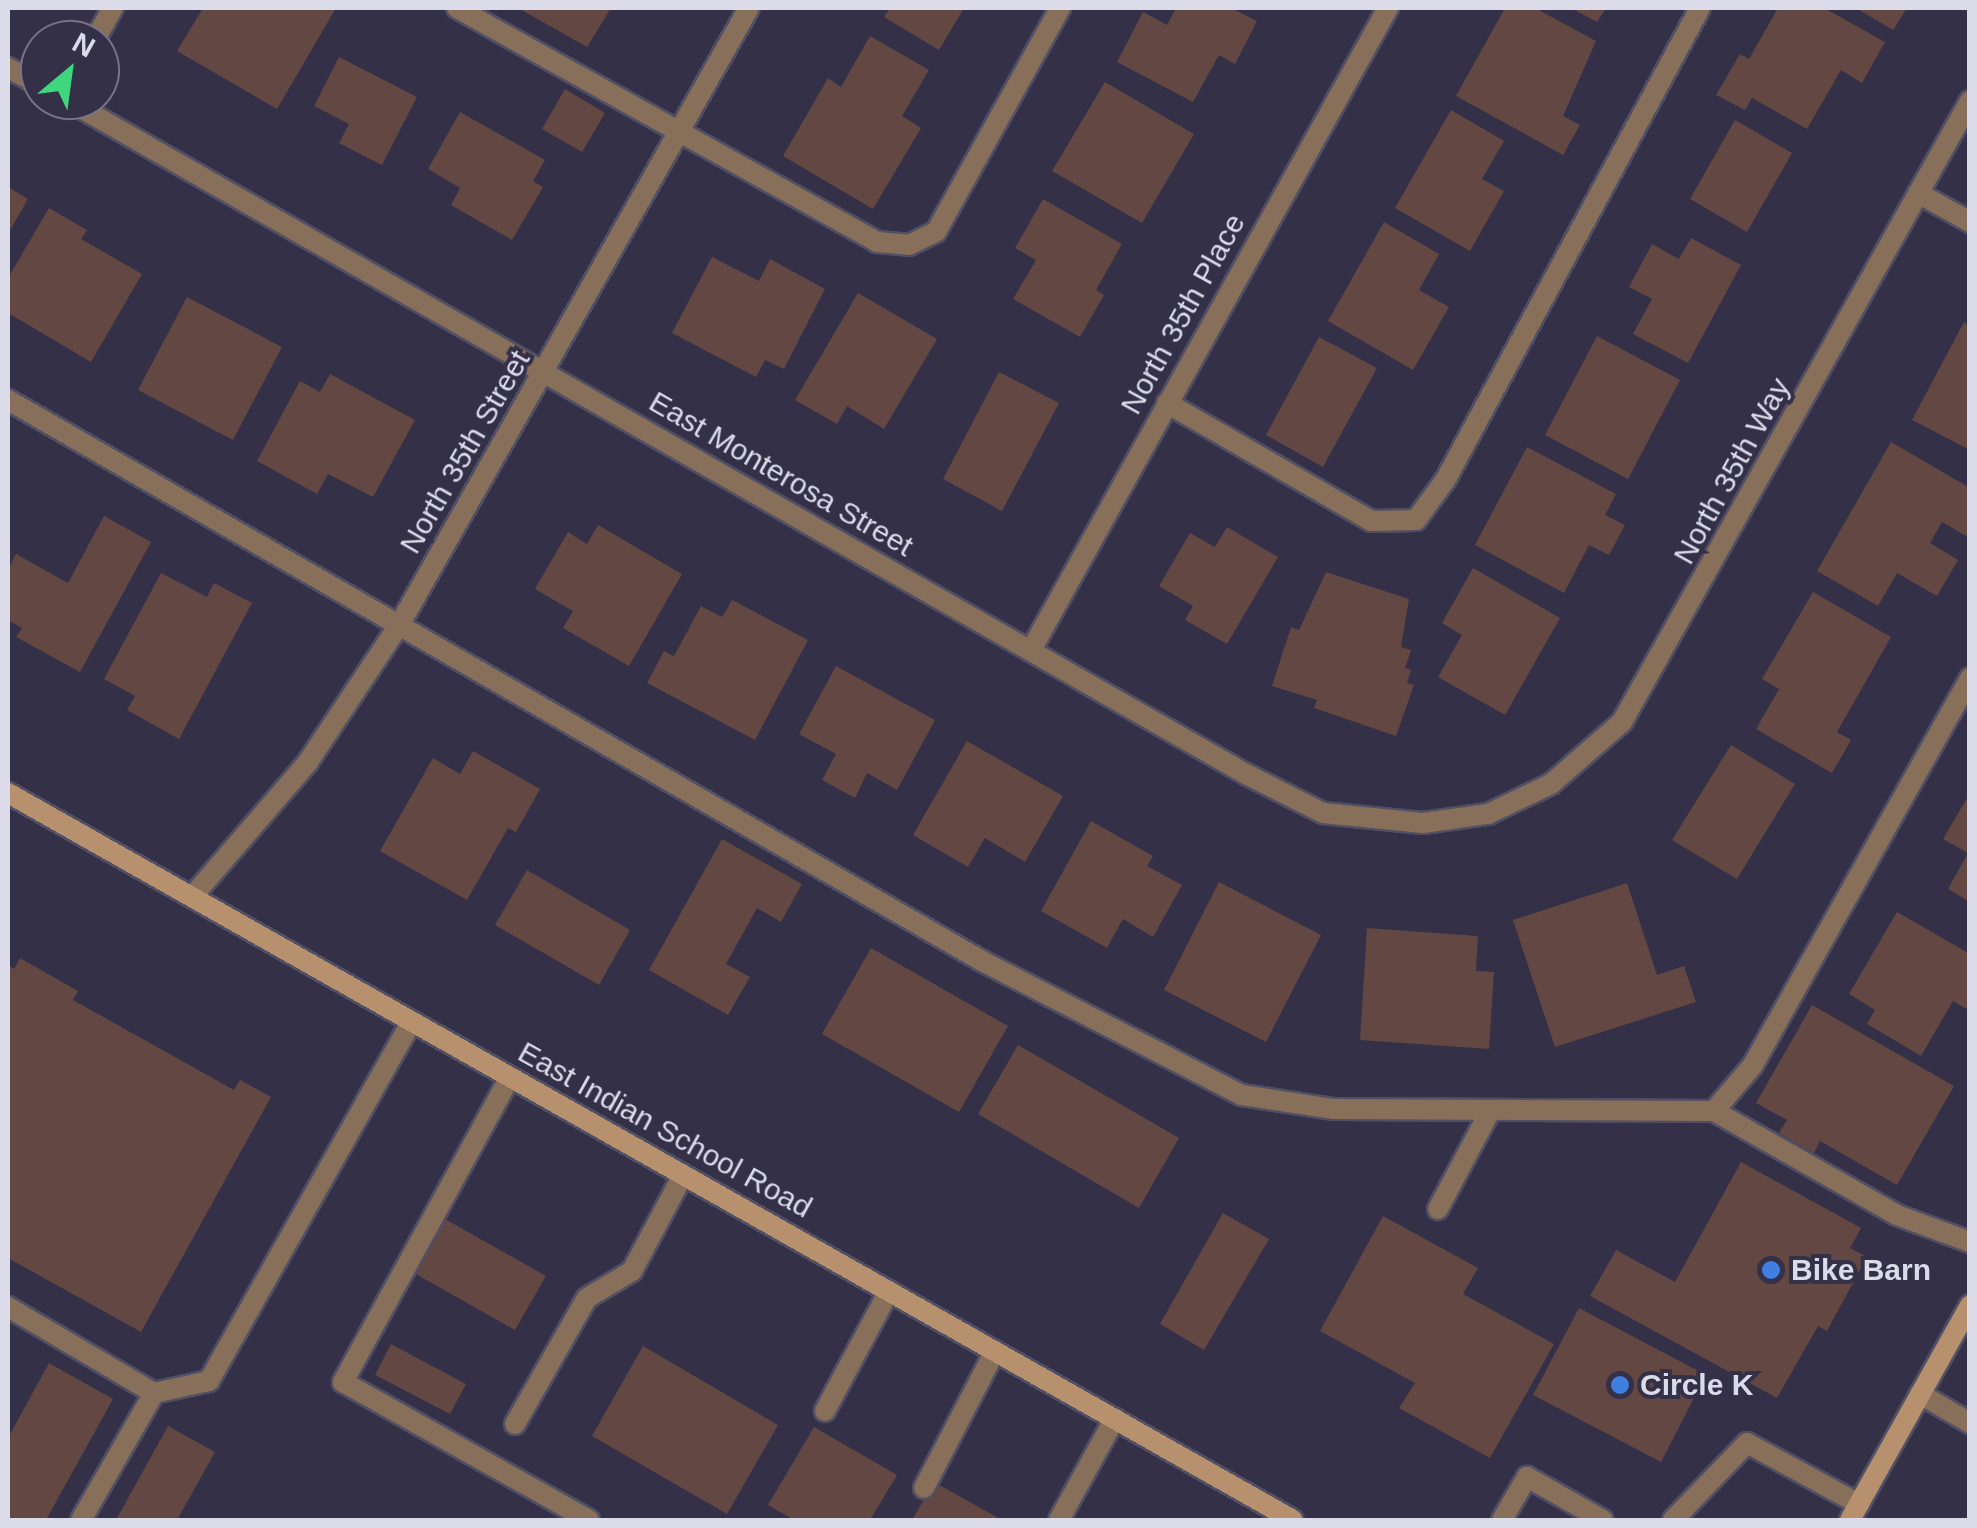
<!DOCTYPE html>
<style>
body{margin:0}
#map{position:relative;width:1977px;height:1528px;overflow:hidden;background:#333047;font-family:Helvetica,sans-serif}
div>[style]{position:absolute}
.building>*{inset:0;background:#634743}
.roads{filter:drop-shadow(2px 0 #514f64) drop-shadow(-2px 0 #514f64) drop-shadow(0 2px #514f64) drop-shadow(0 -2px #514f64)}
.service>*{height:20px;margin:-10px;padding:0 10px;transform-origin:10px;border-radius:10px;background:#886f5a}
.minor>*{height:20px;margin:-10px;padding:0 10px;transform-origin:10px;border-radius:10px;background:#886f5a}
.secondary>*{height:20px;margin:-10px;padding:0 10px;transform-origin:10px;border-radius:10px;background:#b7906e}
.dots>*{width:28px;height:28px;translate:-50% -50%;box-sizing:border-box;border:5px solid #333047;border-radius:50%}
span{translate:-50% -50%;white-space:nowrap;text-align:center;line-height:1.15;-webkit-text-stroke:8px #333047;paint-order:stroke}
.street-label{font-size:30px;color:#dcdbe9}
.poi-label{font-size:30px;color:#dcdbe9;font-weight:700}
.left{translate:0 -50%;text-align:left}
.frame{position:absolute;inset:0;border:10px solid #dcdbe9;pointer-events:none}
.north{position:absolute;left:20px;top:20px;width:100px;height:100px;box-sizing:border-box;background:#333047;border:2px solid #777488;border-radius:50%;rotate:29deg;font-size:28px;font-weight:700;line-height:40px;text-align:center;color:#dcdbe9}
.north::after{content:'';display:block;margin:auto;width:35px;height:45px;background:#3fd77d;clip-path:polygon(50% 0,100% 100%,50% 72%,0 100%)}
</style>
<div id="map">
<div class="building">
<div style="clip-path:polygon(203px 8px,336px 8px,277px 109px,177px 51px)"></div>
<div style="clip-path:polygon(518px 8px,611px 8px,587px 47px)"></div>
<div style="clip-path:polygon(890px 8px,964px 8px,939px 50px,884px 17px)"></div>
<div style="clip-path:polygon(1176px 8px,1231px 8px,1257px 21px,1235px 64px,1219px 55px,1193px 102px,1117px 62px,1143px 12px,1167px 25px)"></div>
<div style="clip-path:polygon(1505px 8px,1535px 8px,1596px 41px,1563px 116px,1580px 125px,1563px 155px,1456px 96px)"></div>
<div style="clip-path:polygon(1571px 8px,1606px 8px,1597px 22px)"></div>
<div style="clip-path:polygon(1778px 8px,1824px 8px,1885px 42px,1862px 83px,1841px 70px,1807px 129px,1752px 98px,1745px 110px,1716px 95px,1740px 54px,1749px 59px)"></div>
<div style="clip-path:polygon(1856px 8px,1907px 8px,1893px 30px)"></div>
<div style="clip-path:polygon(870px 36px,929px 70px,902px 116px,921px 128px,873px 209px,783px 156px,828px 78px,841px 87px)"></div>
<div style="clip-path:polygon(339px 57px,417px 97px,382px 165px,339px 143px,349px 124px,314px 106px)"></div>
<div style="clip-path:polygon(1105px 82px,1194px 134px,1142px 223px,1052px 171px)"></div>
<div style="clip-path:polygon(565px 89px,605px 113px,582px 152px,542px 129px)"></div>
<div style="clip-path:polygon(1451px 110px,1504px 141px,1482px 179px,1504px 191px,1470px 251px,1395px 208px)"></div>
<div style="clip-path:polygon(460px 112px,545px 160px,533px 181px,543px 187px,512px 240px,451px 205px,460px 188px,428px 169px)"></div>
<div style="clip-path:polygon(1735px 120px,1792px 153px,1747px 232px,1690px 199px)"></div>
<div style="clip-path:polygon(8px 187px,28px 199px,8px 234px)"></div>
<div style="clip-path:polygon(1043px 199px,1122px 244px,1096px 290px,1104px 295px,1080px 337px,1013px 299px,1036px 260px,1015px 248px)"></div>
<div style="clip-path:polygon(49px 208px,87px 230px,81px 239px,142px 274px,91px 362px,8px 313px,8px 278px)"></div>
<div style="clip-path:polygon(1384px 222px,1439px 254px,1419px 290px,1449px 307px,1413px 370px,1328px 321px)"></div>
<div style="clip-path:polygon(1691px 238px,1741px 265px,1688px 363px,1633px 334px,1652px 299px,1629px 287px,1652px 244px,1679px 259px)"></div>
<div style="clip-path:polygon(712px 257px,759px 281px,770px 259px,825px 289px,784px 369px,765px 360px,756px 377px,672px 333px)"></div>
<div style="clip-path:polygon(858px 293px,937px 339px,884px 429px,847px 406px,837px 424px,795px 400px)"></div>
<div style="clip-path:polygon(187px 297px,282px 347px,233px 440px,138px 390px)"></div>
<div style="clip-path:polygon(1964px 322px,1970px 326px,1970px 450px,1912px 420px)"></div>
<div style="clip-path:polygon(1597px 336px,1680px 380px,1628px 479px,1545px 435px)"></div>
<div style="clip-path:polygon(1319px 337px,1377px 368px,1323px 467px,1266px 435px)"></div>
<div style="clip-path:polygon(999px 372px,1059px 403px,1002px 511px,943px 479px)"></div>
<div style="clip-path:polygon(330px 374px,415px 420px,373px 497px,328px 474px,317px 494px,257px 461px,300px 381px,320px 392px)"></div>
<div style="clip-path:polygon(1891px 442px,1970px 488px,1970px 530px,1966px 536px,1942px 522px,1930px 543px,1958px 560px,1937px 596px,1897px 573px,1878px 606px,1817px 571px)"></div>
<div style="clip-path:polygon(1527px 447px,1616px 494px,1605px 515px,1625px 525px,1609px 555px,1589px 545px,1564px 593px,1475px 545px)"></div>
<div style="clip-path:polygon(104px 516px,151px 542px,80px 672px,16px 637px,22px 628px,8px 620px,8px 570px,16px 554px,68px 583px)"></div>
<div style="clip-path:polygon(598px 525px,682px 574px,629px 666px,563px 628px,573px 611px,535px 589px,568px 532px,587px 544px)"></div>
<div style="clip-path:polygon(1227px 527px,1278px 557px,1227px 644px,1185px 620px,1193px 606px,1159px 586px,1190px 533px,1215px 547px)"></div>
<div style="clip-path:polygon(1473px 568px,1560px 618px,1505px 715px,1438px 677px,1462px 635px,1442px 623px)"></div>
<div style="clip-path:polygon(1326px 572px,1409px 599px,1401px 647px,1411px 650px,1405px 668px,1411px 670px,1407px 683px,1414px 685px,1396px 736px,1314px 708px,1317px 700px,1272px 686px,1291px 627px,1299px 630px)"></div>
<div style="clip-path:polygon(161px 573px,207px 597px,214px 583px,252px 603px,179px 739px,127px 710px,135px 696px,104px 679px)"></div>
<div style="clip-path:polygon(1813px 592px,1891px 637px,1837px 732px,1851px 740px,1832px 773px,1756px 729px,1779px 689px,1762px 679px)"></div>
<div style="clip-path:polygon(732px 600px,808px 640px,755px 740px,647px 683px,664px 651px,674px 656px,701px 606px,722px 617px)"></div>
<div style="clip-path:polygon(836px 666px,935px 720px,897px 790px,867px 773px,855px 798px,822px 780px,836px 754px,799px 734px)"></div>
<div style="clip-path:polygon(967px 741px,1063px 796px,1025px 862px,985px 838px,968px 867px,913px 835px)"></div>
<div style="clip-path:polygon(1731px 745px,1795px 784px,1737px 879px,1672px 840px)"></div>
<div style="clip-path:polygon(473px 751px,540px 789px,516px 832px,508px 828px,467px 900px,380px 851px,433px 758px,460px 774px)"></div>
<div style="clip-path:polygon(1970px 793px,1970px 902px,1948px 889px,1968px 853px,1943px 839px)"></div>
<div style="clip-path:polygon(1091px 821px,1153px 856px,1147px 866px,1182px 885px,1153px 937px,1123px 919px,1107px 948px,1041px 911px)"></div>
<div style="clip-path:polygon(722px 839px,802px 884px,781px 922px,757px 908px,726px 964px,750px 977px,728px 1015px,649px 970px)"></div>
<div style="clip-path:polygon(527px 870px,630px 930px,599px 985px,495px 925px)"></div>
<div style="clip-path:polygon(1219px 882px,1321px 935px,1266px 1042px,1164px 990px)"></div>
<div style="clip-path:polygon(1627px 883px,1657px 975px,1684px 966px,1696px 1002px,1555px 1047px,1513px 920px)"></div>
<div style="clip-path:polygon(1897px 912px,1970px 954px,1970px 1003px,1966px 1009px,1953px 1001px,1921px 1056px,1867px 1024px,1875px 1010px,1849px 994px)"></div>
<div style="clip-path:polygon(1367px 928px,1478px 936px,1476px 971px,1494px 972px,1489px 1049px,1360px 1040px)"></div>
<div style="clip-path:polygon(871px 948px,1008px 1026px,959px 1112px,822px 1034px)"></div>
<div style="clip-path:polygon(20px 958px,78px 991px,73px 1000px,234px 1090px,240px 1080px,271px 1097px,141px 1332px,8px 1258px,8px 965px,14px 969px)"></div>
<div style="clip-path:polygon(1812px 1005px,1954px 1086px,1897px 1185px,1820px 1141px,1814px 1153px,1779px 1133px,1787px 1120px,1756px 1103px)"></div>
<div style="clip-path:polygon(1018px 1045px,1179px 1138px,1139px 1208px,978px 1114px)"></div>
<div style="clip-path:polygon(1741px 1162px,1861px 1228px,1850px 1248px,1867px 1257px,1827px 1331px,1818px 1326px,1777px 1398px,1590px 1296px,1616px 1250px,1675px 1282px)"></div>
<div style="clip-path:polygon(1223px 1213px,1269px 1239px,1204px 1350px,1160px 1324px)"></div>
<div style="clip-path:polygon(1383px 1216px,1478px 1268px,1463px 1294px,1554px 1344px,1490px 1458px,1399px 1408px,1415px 1383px,1320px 1331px)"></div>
<div style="clip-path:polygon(445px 1219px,546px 1276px,515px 1330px,414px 1273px)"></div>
<div style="clip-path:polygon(1579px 1308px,1706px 1375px,1661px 1462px,1533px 1395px)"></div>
<div style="clip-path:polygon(391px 1344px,466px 1384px,450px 1414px,375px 1375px)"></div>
<div style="clip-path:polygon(643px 1346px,778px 1425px,727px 1514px,592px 1436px)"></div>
<div style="clip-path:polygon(49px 1363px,113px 1399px,46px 1520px,8px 1520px,8px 1438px)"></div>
<div style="clip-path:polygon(168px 1426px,215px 1452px,177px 1520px,116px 1520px)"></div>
<div style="clip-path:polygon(814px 1427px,897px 1475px,870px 1520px,794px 1520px,768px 1505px)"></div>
<div style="clip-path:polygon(934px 1482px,1002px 1520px,912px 1520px)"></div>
</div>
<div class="roads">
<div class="service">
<div style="left:457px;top:8px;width:481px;rotate:29.1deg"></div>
<div style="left:877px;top:242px;width:32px;rotate:5deg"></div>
<div style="left:909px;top:245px;width:30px;rotate:-26deg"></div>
<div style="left:936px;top:232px;width:256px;rotate:-61deg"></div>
<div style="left:8px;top:400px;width:1124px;rotate:29.94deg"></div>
<div style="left:982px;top:961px;width:292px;rotate:27.3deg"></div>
<div style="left:1242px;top:1095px;width:93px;rotate:8.7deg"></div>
<div style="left:1334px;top:1109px;width:380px;rotate:0.3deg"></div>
<div style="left:1714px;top:1111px;width:60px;rotate:-49.7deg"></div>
<div style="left:1753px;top:1065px;width:444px;rotate:-60.7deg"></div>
<div style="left:1167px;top:403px;width:236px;rotate:30deg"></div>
<div style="left:1371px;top:521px;width:45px;rotate:-1.3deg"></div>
<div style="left:1416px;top:520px;width:51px;rotate:-53.8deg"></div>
<div style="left:1446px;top:479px;width:535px;rotate:-61.66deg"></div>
<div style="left:510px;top:1077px;width:348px;rotate:118.7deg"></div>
<div style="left:343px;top:1382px;width:282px;rotate:29.3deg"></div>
<div style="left:1714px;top:1111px;width:210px;rotate:29.6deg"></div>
<div style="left:1897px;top:1215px;width:78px;rotate:20.3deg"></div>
<div style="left:1438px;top:1209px;width:109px;rotate:-62deg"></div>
<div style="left:8px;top:1307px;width:169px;rotate:30.5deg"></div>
<div style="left:154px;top:1393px;width:56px;rotate:-12.3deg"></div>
<div style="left:209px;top:1381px;width:413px;rotate:-60.6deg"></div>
<div style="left:1920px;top:1394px;width:58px;rotate:30.1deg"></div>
<div style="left:825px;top:1411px;width:136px;rotate:-61.9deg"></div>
<div style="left:515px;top:1424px;width:145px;rotate:-60.3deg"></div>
<div style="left:587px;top:1298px;width:52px;rotate:-31deg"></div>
<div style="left:632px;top:1271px;width:109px;rotate:-62deg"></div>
<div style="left:924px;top:1488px;width:154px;rotate:-62.6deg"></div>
<div style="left:81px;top:1520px;width:146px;rotate:-60.1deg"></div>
<div style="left:1059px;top:1520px;width:116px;rotate:-61.2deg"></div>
<div style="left:1502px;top:1520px;width:50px;rotate:-59.8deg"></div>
<div style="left:1527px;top:1477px;width:87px;rotate:29.5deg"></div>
<div style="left:1673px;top:1520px;width:107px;rotate:-46.1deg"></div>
<div style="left:1747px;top:1443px;width:128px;rotate:28.6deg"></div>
</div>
<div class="minor">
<div style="left:95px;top:40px;width:37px;rotate:-61deg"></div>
<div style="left:8px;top:68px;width:36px;rotate:28deg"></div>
<div style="left:67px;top:100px;width:1358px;rotate:29.76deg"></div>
<div style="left:1246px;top:774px;width:86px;rotate:26.9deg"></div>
<div style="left:1323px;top:813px;width:100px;rotate:5.7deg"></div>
<div style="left:1423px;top:823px;width:66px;rotate:-7.9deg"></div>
<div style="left:1488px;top:814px;width:70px;rotate:-25.5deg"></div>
<div style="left:1551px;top:784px;width:94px;rotate:-41.1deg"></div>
<div style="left:1622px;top:722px;width:712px;rotate:-60.73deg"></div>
<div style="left:1918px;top:193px;width:60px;rotate:29.1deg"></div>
<div style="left:1031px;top:650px;width:735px;rotate:-60.92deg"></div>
<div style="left:192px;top:897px;width:178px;rotate:-49.3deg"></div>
<div style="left:308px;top:762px;width:168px;rotate:-56.4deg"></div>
<div style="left:401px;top:622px;width:706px;rotate:-60.46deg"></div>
</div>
<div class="secondary">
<div style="left:8px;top:793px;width:1476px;rotate:29.5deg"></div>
<div style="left:1850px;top:1520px;width:246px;rotate:-60.8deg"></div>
</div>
</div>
<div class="dots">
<div style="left:1771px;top:1270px;background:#3f7fe0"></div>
<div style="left:1620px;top:1385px;background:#3f7fe0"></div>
</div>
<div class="street-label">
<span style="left:1183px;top:314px;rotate:-61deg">North 35th Place</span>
<span style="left:465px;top:452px;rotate:-60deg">North 35th Street</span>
<span style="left:1732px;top:471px;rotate:-61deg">North 35th Way</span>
<span style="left:781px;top:474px;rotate:30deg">East Monterosa Street</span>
<span style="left:665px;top:1130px;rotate:29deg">East Indian School Road</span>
</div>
<div class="poi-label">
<span class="left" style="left:1791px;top:1270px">Bike Barn</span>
<span class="left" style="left:1640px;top:1385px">Circle K</span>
</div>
<div class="frame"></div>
<div class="north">N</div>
</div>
